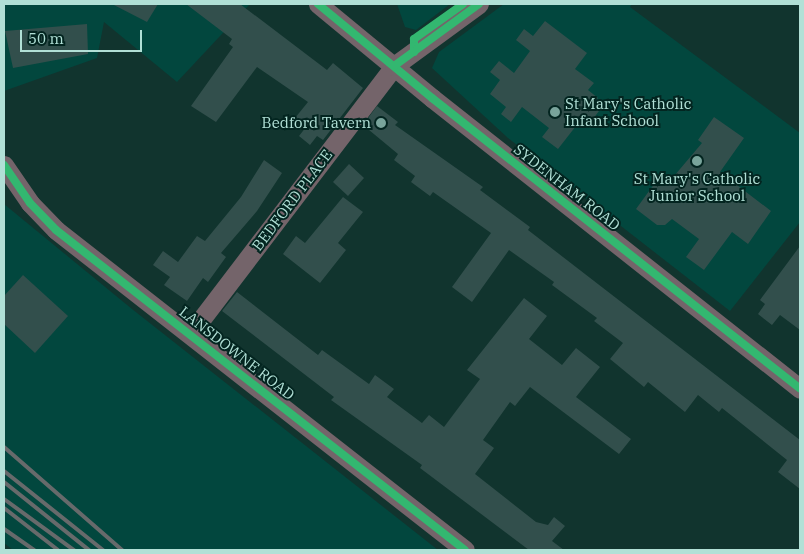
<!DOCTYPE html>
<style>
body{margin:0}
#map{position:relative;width:804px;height:554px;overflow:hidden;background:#11342e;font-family:"IBM Plex Serif",serif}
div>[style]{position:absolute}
.built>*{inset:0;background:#02473e}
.building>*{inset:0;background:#324f4c}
.street>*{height:19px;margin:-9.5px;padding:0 9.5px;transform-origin:9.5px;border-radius:9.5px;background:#74646a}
.rail>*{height:4px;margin:-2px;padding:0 2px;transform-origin:2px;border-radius:2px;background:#676a6b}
.cycleway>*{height:8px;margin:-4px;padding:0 4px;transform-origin:4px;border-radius:4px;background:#33b770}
.dots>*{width:14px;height:14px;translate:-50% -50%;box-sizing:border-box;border:2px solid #032520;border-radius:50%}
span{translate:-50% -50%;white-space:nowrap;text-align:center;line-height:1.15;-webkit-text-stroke:4px #032520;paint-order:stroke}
.poi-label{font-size:15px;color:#b1e0d6}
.left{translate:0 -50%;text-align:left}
.right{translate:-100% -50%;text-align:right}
.street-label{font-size:15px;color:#b1e0d6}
.frame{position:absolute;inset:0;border:5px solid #b1e0d6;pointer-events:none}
.scale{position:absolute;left:20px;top:30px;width:122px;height:22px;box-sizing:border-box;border:2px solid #b1e0d6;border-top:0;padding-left:6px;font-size:15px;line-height:18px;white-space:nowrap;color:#b1e0d6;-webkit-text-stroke:4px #032520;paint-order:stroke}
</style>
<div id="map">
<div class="built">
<div style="clip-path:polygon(4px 4px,250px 4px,177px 82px,104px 22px,97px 58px,4px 91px)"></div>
<div style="clip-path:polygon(397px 4px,450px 4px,416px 30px,405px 27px)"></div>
<div style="clip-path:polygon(504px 4px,632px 4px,630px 7px,800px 133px,800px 222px,730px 311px,508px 138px,432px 68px,439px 52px)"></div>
<div style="clip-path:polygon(4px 204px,132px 309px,438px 550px,13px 550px,4px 543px)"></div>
</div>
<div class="building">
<div style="clip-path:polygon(112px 4px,158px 4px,147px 22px)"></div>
<div style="clip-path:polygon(186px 4px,240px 4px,327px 70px,333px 63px,363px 88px,323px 140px,317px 136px,310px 145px,299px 136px,306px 127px,295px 118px,308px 102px,257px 67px,216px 122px,191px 106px,233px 47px,229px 44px,232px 39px)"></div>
<div style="clip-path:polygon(545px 21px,587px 53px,575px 69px,594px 83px,588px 90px,598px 98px,592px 106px,599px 111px,590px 123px,583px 117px,558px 149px,542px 137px,549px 128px,522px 107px,511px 122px,501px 114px,506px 107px,490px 94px,500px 80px,490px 72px,499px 61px,514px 73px,530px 51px,516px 40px,524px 29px,533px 36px)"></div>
<div style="clip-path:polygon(87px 24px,88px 54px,13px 68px,5px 31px)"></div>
<div style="clip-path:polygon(377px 106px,398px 122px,395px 125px,483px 187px,480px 190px,530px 227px,528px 230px,800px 440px,800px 489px,778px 472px,787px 460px,722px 408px,719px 412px,698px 395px,685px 412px,648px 382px,644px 387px,610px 359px,623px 343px,594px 321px,597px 318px,552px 285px,554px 282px,509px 250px,472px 302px,452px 287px,491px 233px,433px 192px,430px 196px,411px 182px,415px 176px,394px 160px,398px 154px,363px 125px)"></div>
<div style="clip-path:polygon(714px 117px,744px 138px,720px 172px,771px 211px,748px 244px,732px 232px,704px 270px,686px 257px,699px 239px,672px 219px,665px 225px,657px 225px,636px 209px,660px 176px,669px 182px,702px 143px,698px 140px)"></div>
<div style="clip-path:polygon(264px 160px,282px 173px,257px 211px,221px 253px,226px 257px,208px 282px,203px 278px,187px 301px,164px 285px,170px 277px,153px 265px,163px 251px,178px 262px,197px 236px,205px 241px,241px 197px)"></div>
<div style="clip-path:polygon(349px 164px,364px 178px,348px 196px,333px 182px)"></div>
<div style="clip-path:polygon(343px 197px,363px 212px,338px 243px,346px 250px,320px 283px,283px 254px,296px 236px,305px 243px)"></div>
<div style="clip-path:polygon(800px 246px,800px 330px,780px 315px,772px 325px,758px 314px,765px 304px,760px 300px)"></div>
<div style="clip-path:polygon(23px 275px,68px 316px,35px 353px,4px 324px,4px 296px)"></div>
<div style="clip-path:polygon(237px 292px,318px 355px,322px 350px,369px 384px,375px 375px,394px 389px,387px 397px,422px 423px,429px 415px,444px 427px,480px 379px,467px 370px,524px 298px,547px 316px,529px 339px,562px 365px,576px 348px,600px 367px,576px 397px,631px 439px,619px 454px,530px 387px,515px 406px,510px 402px,483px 440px,494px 448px,475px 474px,536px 522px,548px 525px,554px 517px,565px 526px,552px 541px,564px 550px,529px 550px,420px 468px,422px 465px,331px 400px,334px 397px,222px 311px)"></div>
</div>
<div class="street">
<div style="left:318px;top:4px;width:148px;rotate:39.5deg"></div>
<div style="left:432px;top:98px;width:469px;rotate:38.3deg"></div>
<div style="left:4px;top:165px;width:46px;rotate:55.6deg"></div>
<div style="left:30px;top:203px;width:37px;rotate:46deg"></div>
<div style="left:56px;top:230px;width:519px;rotate:38.04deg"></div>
<div style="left:190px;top:334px;width:337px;rotate:-52.7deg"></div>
<div style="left:394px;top:66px;width:105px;rotate:-36.1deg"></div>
</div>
<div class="rail">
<div style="left:4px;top:447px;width:157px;rotate:41.1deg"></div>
<div style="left:4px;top:471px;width:127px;rotate:38.6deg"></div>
<div style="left:4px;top:482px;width:109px;rotate:38.7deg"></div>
<div style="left:4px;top:499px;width:87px;rotate:36.1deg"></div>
<div style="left:4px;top:508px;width:68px;rotate:37.9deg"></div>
<div style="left:4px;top:529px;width:37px;rotate:35deg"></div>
</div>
<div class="cycleway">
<div style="left:318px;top:4px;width:148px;rotate:39.5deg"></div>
<div style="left:432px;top:98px;width:469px;rotate:38.3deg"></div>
<div style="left:414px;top:52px;width:13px;rotate:-90deg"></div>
<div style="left:414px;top:39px;width:60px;rotate:-35.5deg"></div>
<div style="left:394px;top:66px;width:105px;rotate:-36.1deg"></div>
<div style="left:4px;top:165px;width:46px;rotate:55.6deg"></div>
<div style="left:30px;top:203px;width:37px;rotate:46deg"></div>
<div style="left:56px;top:230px;width:519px;rotate:38.04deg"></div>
</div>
<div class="dots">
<div style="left:555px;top:112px;background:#79a49b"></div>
<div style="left:381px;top:123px;background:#79a49b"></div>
<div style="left:697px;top:161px;background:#79a49b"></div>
</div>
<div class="poi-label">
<span class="left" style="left:565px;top:112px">St Mary's Catholic<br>Infant School</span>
<span class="right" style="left:371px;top:123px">Bedford Tavern</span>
<span style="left:697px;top:187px">St Mary's Catholic<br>Junior School</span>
</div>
<div class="street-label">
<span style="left:567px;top:187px;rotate:38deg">SYDENHAM ROAD</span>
<span style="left:292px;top:200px;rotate:-53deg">BEDFORD PLACE</span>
<span style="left:237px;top:353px;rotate:38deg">LANSDOWNE ROAD</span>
</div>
<div class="frame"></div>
<div class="scale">50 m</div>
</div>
